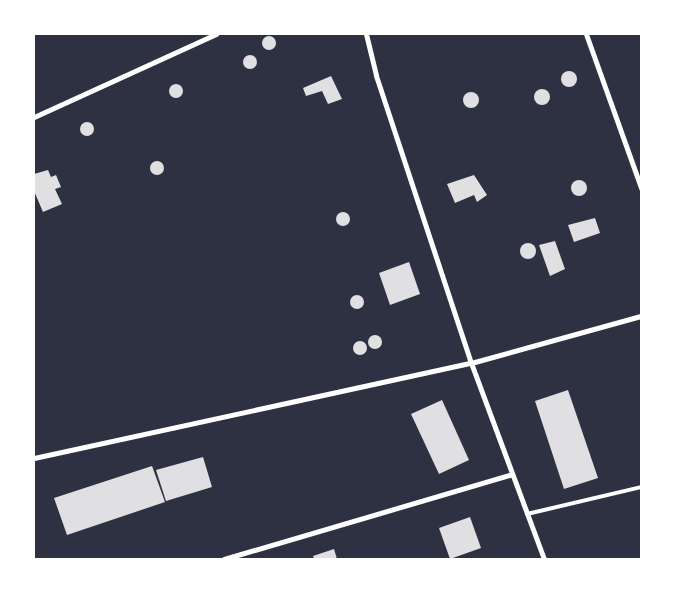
<!DOCTYPE html>
<style>
body{margin:0}
#map{position:relative;width:675px;height:593px;overflow:hidden;background:#2d3142;font-family:Raleway,sans-serif}
div>[style]{position:absolute}
.building>*{inset:0;background:#e0e0e3}
.round{border-radius:50%}
.service>*{height:4px;margin:-2px;padding:0 2px;transform-origin:2px;border-radius:2px;background:#fff}
.minor>*{height:5px;margin:-2.5px;padding:0 2.5px;transform-origin:2.5px;border-radius:2.5px;background:#fff}
span{translate:-50% -50%;white-space:nowrap;text-align:center;line-height:1.15;-webkit-text-stroke:4px #fff;paint-order:stroke}
.frame{position:absolute;inset:0;border:35px solid #fff;pointer-events:none}
</style>
<div id="map">
<div class="building">
<div class="round" style="left:262px;top:36px;width:14px;height:14px"></div>
<div class="round" style="left:243px;top:55px;width:14px;height:14px"></div>
<div class="round" style="left:561px;top:71px;width:16px;height:16px"></div>
<div style="clip-path:polygon(331px 76px,342px 99px,328px 104px,322px 91px,306px 96px,303px 88px)"></div>
<div class="round" style="left:169px;top:84px;width:14px;height:14px"></div>
<div class="round" style="left:534px;top:89px;width:16px;height:16px"></div>
<div class="round" style="left:463px;top:92px;width:16px;height:16px"></div>
<div class="round" style="left:80px;top:122px;width:14px;height:14px"></div>
<div class="round" style="left:150px;top:161px;width:14px;height:14px"></div>
<div style="clip-path:polygon(48px 170px,51px 177px,56px 175px,61px 187px,55px 189px,62px 204px,43px 212px,34px 191px,34px 174px)"></div>
<div style="clip-path:polygon(474px 175px,487px 195px,477px 202px,474px 195px,455px 203px,447px 184px)"></div>
<div class="round" style="left:571px;top:180px;width:16px;height:16px"></div>
<div class="round" style="left:336px;top:212px;width:14px;height:14px"></div>
<div style="clip-path:polygon(595px 218px,600px 233px,574px 242px,568px 225px)"></div>
<div style="clip-path:polygon(555px 241px,565px 269px,550px 276px,539px 245px)"></div>
<div class="round" style="left:520px;top:243px;width:16px;height:16px"></div>
<div style="clip-path:polygon(409px 262px,420px 294px,390px 305px,379px 273px)"></div>
<div class="round" style="left:350px;top:295px;width:14px;height:14px"></div>
<div class="round" style="left:368px;top:335px;width:14px;height:14px"></div>
<div class="round" style="left:353px;top:341px;width:14px;height:14px"></div>
<div style="clip-path:polygon(568px 390px,598px 478px,564px 489px,535px 401px)"></div>
<div style="clip-path:polygon(442px 400px,469px 460px,439px 474px,411px 414px)"></div>
<div style="clip-path:polygon(203px 457px,212px 487px,166px 501px,156px 470px)"></div>
<div style="clip-path:polygon(152px 466px,165px 502px,67px 535px,54px 498px)"></div>
<div style="clip-path:polygon(470px 517px,481px 548px,450px 559px,439px 528px)"></div>
<div style="clip-path:polygon(334px 549px,337px 559px,314px 559px,313px 556px)"></div>
</div>
<div class="service">
<div style="left:527px;top:514px;width:117px;rotate:-13.3deg"></div>
</div>
<div class="minor">
<div style="left:586px;top:34px;width:164px;rotate:70.3deg"></div>
<div style="left:34px;top:117px;width:200px;rotate:-24.5deg"></div>
<div style="left:34px;top:458px;width:447px;rotate:-12.3deg"></div>
<div style="left:471px;top:363px;width:303px;rotate:-108.3deg"></div>
<div style="left:376px;top:75px;width:42px;rotate:-103.7deg"></div>
<div style="left:224px;top:559px;width:300px;rotate:-16.4deg"></div>
<div style="left:544px;top:559px;width:209px;rotate:-110.4deg"></div>
<div style="left:471px;top:363px;width:176px;rotate:-15.5deg"></div>
</div>
<div class="frame"></div>
</div>
